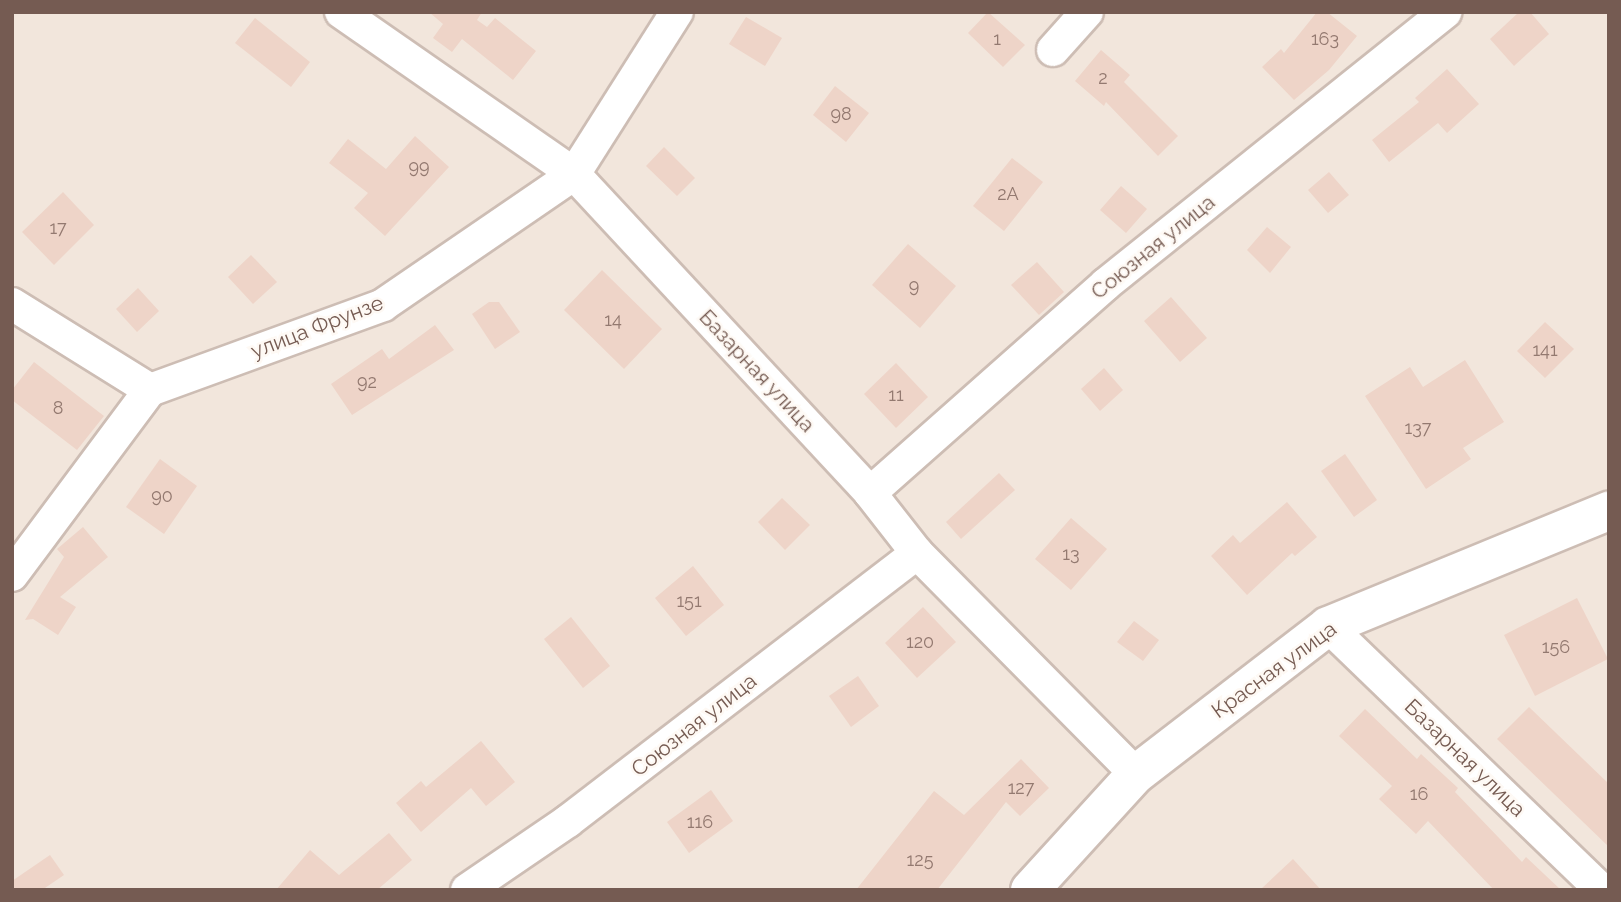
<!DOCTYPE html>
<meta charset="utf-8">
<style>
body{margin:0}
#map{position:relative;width:1621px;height:902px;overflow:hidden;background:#fbf5ed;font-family:Raleway,sans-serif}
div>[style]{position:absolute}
.residential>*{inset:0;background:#f2e6dc}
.building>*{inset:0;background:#eed4c8}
.roads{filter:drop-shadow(2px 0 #cdbdb4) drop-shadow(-2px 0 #cdbdb4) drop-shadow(0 2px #cdbdb4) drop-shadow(0 -2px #cdbdb4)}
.street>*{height:32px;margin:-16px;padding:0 16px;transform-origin:16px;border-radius:16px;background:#fff}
.secondary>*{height:38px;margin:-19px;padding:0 19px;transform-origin:19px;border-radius:19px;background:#fff}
span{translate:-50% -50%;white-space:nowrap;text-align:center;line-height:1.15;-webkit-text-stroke:5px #fef9f4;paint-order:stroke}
.number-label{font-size:18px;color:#937970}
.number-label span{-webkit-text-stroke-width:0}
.street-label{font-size:21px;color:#755b52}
.frame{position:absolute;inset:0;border:14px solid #755b52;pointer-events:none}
</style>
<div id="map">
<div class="residential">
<div style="clip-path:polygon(12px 12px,1609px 12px,1609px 890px,12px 890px)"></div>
</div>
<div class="building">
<div style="clip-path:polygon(429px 12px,482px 12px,477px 20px,487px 27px,495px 18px,536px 51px,513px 80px,462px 39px,452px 52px,433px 38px,443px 24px)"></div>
<div style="clip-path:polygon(988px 12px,1025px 45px,1003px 67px,968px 33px)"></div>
<div style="clip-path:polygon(1317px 12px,1327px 12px,1357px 36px,1329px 70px,1294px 100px,1262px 67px,1281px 49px,1284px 53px)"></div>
<div style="clip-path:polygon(1519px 12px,1530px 12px,1549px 34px,1514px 66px,1490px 39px)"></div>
<div style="clip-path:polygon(746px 17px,782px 38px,765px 66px,729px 44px)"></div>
<div style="clip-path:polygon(255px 18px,310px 62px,291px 87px,235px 43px)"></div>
<div style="clip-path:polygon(1101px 50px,1130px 75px,1124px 82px,1178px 136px,1158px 156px,1106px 102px,1104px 106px,1075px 81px)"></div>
<div style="clip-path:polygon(1447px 69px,1479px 104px,1447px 133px,1438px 123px,1389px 162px,1372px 140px,1419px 102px,1415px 98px)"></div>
<div style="clip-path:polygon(835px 86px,869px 113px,846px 142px,813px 115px)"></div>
<div style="clip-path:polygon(415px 136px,449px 167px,385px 236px,354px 208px,368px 193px,329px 163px,348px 139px,386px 169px)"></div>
<div style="clip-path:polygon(664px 147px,695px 178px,677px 196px,646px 166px)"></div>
<div style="clip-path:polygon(1012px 158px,1043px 182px,1004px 231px,973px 206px)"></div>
<div style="clip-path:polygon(1329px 172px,1349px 195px,1328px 213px,1308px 190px)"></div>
<div style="clip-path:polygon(1121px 186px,1147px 209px,1126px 233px,1100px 210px)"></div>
<div style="clip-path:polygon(63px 192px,94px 225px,54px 265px,22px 232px)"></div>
<div style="clip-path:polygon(1267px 227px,1291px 247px,1270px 273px,1247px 250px)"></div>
<div style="clip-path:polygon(908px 244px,956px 286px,920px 328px,872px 285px)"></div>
<div style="clip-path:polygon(251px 255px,277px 282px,253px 304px,228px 277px)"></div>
<div style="clip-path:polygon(1037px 262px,1064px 292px,1039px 315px,1011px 285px)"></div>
<div style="clip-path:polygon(602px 270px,662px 329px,624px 369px,564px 310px)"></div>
<div style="clip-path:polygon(138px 288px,159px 311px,137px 332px,116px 309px)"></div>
<div style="clip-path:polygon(1171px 297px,1207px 338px,1180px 362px,1144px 321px)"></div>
<div style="clip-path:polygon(489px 302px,499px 302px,520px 332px,495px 349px,472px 314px)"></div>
<div style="clip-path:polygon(1545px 322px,1574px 349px,1545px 378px,1517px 351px)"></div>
<div style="clip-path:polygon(435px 325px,454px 350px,352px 415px,331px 384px,382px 349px,389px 359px)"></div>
<div style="clip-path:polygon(1465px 360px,1504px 422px,1463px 448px,1471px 459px,1426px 489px,1365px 396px,1410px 367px,1423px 387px)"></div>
<div style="clip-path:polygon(34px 362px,104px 416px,77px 450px,12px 400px,12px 390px)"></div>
<div style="clip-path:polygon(896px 363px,928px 397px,896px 428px,864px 394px)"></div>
<div style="clip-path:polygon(1104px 368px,1123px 390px,1100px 411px,1081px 389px)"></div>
<div style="clip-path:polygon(1345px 454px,1377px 500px,1354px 517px,1321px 471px)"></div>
<div style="clip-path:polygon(160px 459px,197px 486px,164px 534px,126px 507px)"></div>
<div style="clip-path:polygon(999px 473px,1015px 490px,961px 539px,946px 522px)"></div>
<div style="clip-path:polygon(782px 498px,810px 525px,785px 550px,758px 522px)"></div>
<div style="clip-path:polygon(1287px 502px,1317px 537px,1295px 556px,1292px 553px,1247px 595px,1211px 556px,1233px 535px,1240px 543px)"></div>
<div style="clip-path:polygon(1071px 518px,1107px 549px,1071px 590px,1035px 559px)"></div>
<div style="clip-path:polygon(83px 527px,108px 557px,60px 597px,76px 607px,58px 635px,33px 619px,25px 620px,64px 557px,57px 549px)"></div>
<div style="clip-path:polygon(693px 566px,724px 605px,686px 636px,655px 598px)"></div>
<div style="clip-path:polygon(1577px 598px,1608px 659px,1535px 696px,1504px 635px)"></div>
<div style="clip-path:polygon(923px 607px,956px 642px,917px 678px,885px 643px)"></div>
<div style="clip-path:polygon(571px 617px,610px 666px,583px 688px,544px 639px)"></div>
<div style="clip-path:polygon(1134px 621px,1159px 640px,1143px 661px,1117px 642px)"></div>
<div style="clip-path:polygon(858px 676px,879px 706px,851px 727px,829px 696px)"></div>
<div style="clip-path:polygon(1529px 707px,1609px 784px,1609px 847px,1497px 739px)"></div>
<div style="clip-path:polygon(1365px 709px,1417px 759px,1421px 754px,1458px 788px,1455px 792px,1522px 862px,1526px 857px,1561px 890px,1494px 890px,1428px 821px,1416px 834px,1379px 799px,1392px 786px,1339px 736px)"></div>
<div style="clip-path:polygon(481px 741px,515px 782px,486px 806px,471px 788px,421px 832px,396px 803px,421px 781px,426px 787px)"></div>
<div style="clip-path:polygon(1021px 759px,1049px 788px,1020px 816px,1006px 802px,937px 890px,856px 890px,934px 791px,964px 815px)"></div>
<div style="clip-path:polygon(711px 790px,733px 821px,689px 853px,667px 822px)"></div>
<div style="clip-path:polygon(389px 833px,412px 860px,377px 890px,276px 890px,310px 850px,339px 875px)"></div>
<div style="clip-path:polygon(50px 855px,64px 875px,42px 890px,12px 890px,12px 881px)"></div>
<div style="clip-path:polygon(1293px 859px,1321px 890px,1260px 890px)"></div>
</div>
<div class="roads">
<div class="street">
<div style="left:341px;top:12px;width:284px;rotate:34.8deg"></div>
<div style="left:574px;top:174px;width:435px;rotate:47.1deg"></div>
<div style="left:870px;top:493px;width:76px;rotate:51.9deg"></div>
<div style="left:917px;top:553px;width:311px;rotate:45.3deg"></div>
<div style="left:1053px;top:50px;width:51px;rotate:-48.2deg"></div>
<div style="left:12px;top:304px;width:163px;rotate:31.9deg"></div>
<div style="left:870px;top:493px;width:315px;rotate:-41.5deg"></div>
<div style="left:1106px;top:284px;width:435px;rotate:-38.7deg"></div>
<div style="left:12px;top:575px;width:231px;rotate:-53.3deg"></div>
<div style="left:150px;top:390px;width:248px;rotate:-20deg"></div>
<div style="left:383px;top:305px;width:232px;rotate:-34.4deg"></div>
<div style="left:574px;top:174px;width:192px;rotate:-57.6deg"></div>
<div style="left:1328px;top:626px;width:380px;rotate:44deg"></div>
<div style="left:467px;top:890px;width:122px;rotate:-34.3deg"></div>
<div style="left:568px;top:821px;width:440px;rotate:-37.5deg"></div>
</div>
<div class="secondary">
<div style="left:1030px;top:890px;width:157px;rotate:-47.6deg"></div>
<div style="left:1136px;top:774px;width:242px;rotate:-37.6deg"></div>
<div style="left:1328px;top:626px;width:304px;rotate:-22.3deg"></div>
</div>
</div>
<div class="number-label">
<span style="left:997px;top:39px">1</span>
<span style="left:1325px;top:39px">163</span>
<span style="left:1103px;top:78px">2</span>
<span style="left:841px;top:114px">98</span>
<span style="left:419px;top:167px">99</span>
<span style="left:1008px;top:194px">2А</span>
<span style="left:58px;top:228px">17</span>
<span style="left:914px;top:286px">9</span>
<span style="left:613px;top:320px">14</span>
<span style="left:1545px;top:350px">141</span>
<span style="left:367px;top:382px">92</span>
<span style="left:896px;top:395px">11</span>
<span style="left:58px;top:408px">8</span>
<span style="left:1418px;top:428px">137</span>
<span style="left:162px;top:496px">90</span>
<span style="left:1071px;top:554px">13</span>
<span style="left:689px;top:601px">151</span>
<span style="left:920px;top:642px">120</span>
<span style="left:1556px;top:647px">156</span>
<span style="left:1021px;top:788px">127</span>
<span style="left:1419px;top:794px">16</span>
<span style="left:700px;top:822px">116</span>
<span style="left:920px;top:860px">125</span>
</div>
<div class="street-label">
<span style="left:1153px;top:247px;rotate:-39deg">Союзная улица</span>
<span style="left:317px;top:327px;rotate:-21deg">улица Фрунзе</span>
<span style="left:757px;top:371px;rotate:47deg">Базарная улица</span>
<span style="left:1274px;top:670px;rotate:-36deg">Красная улица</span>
<span style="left:694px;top:725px;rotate:-38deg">Союзная улица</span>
<span style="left:1465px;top:758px;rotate:44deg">Базарная улица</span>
</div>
<div class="frame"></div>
</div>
